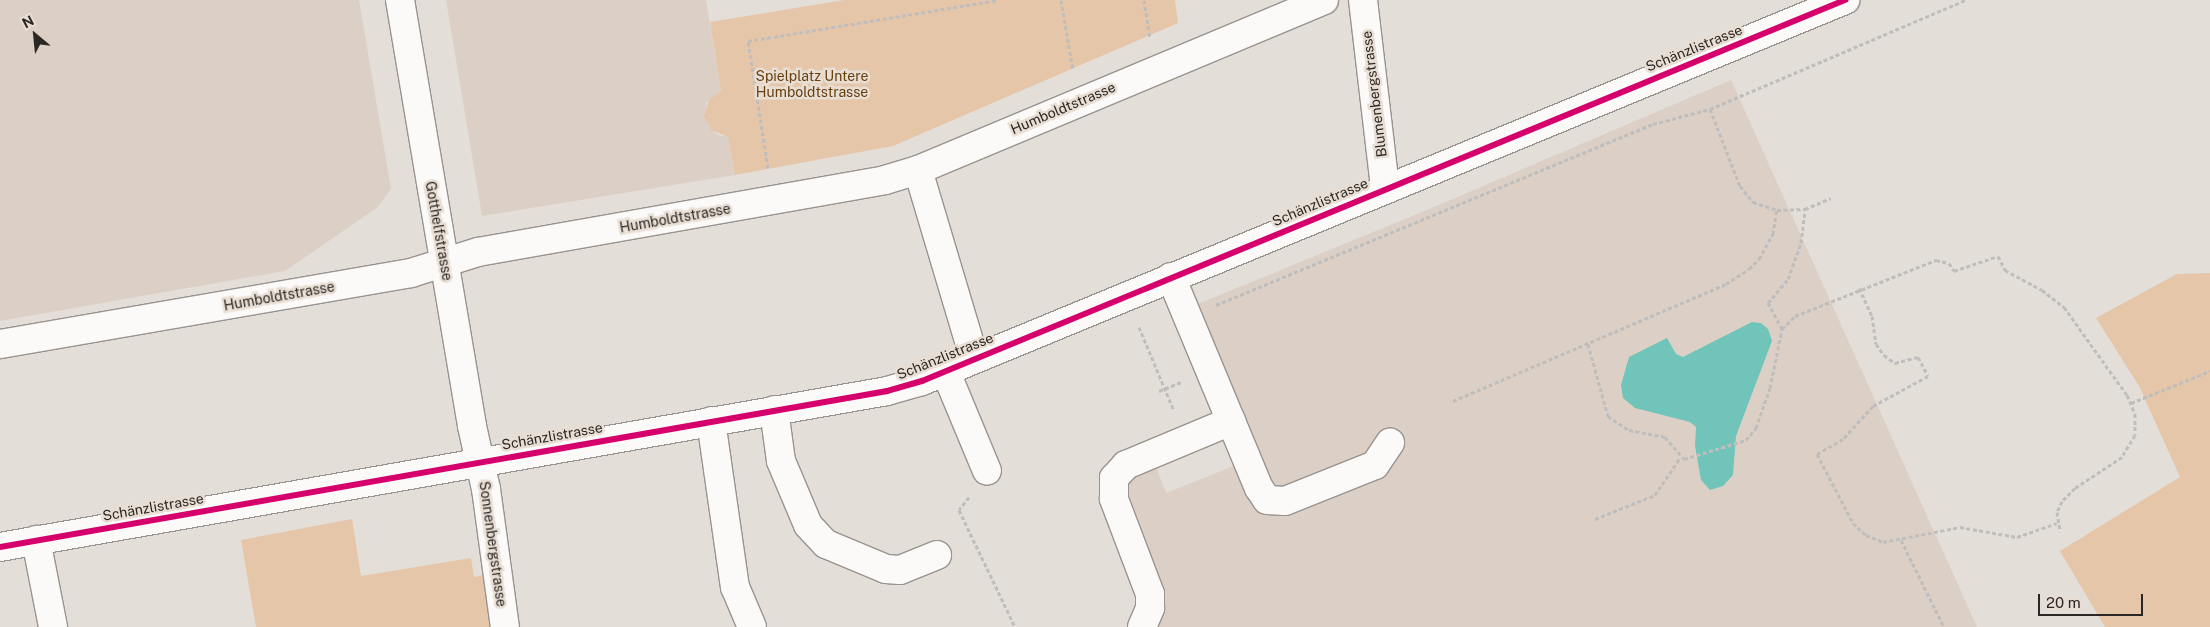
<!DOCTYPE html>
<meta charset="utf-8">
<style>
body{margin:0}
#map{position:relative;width:2210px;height:627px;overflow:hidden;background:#e4ded9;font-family:"Public Sans",sans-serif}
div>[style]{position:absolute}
.built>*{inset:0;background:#dcd0c6}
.green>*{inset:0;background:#e5c6a9}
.water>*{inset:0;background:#70c4ba}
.path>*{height:3px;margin-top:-1.5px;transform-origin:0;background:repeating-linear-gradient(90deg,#bfbebc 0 4px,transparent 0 6.5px)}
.roads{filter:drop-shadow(1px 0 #989390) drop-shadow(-1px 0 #989390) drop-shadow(0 1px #989390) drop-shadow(0 -1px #989390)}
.minor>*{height:28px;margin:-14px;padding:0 14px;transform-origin:14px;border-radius:14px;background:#fbfaf9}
.cycleway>*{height:6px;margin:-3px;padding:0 3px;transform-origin:3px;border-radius:3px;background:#d6006c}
span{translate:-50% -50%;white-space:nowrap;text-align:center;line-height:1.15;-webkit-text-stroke:5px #e8ded4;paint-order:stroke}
.street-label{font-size:14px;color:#2b2724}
.park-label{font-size:14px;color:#68400f}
.north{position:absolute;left:10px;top:10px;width:50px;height:50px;-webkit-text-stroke:4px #e8ded4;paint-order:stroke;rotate:332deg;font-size:14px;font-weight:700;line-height:20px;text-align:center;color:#2b2724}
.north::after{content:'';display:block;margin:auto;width:18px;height:22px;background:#2b2724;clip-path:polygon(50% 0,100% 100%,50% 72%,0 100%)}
.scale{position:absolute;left:2038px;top:594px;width:105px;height:22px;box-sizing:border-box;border:2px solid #2b2724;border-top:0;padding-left:6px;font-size:15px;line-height:18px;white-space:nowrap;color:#2b2724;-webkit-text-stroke:4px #e8ded4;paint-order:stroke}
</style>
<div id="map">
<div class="built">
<div style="clip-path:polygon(0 0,359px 0,391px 189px,378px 207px,285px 271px,0 321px)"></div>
<div style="clip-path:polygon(446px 0,706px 0,721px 91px,706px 103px,708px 126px,718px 135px,728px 137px,735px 175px,482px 216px)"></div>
<div style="clip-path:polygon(1731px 80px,1977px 627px,1155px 627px,1156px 570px,1126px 485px,1131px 478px,1156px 467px,1166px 493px,1251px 459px,1188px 308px,1427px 210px)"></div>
</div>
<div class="green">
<div style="clip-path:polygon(844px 0,1175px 0,1178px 23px,893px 146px,735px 175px,728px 137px,711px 130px,704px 116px,709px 100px,721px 91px,710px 22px)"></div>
<div style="clip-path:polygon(2210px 273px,2210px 627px,2105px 627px,2060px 551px,2180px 477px,2139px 386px,2096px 318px,2177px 274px)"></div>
<div style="clip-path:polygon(352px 519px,361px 576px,471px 558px,474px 577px,485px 575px,492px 627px,256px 627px,241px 540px)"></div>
</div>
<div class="water">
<div style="clip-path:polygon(1752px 322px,1761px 323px,1768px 329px,1772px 341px,1736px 436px,1733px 475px,1723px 486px,1710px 490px,1701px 480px,1695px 446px,1696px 427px,1690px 422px,1635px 408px,1623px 398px,1621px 385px,1629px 357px,1667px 338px,1676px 354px,1683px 357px)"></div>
</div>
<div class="path">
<div style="left:1061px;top:0;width:71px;rotate:80.3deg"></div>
<div style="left:1144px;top:0;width:39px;rotate:81deg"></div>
<div style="left:1710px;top:109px;width:83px;rotate:68.7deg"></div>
<div style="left:1740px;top:186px;width:21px;rotate:51deg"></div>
<div style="left:1753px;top:202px;width:25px;rotate:18deg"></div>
<div style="left:1777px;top:210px;width:28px;rotate:-2deg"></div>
<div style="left:1805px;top:209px;width:28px;rotate:-23deg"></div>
<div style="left:768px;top:168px;width:129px;rotate:-98.9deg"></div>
<div style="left:748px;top:41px;width:253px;rotate:-9.3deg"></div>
<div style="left:1859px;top:288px;width:31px;rotate:65deg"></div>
<div style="left:1872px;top:316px;width:28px;rotate:82deg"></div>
<div style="left:1876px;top:344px;width:14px;rotate:54deg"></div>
<div style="left:1884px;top:355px;width:14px;rotate:36deg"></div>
<div style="left:1895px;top:363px;width:24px;rotate:-15deg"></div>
<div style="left:1918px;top:357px;width:21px;rotate:62deg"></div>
<div style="left:1928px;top:376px;width:63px;rotate:151.4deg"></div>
<div style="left:1873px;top:406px;width:45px;rotate:132.3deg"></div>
<div style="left:1843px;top:439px;width:30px;rotate:150deg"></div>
<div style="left:1817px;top:454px;width:78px;rotate:62.4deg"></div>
<div style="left:1853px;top:523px;width:18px;rotate:43deg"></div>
<div style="left:1866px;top:535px;width:18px;rotate:22deg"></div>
<div style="left:1883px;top:542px;width:78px;rotate:-11deg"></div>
<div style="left:1960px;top:527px;width:58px;rotate:10deg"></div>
<div style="left:2017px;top:537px;width:42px;rotate:-19.3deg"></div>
<div style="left:1216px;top:305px;width:473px;rotate:-22.5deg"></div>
<div style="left:1653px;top:124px;width:59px;rotate:-14.7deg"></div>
<div style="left:1710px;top:109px;width:278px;rotate:-23.1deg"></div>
<div style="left:1139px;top:327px;width:91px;rotate:67.4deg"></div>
<div style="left:1782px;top:329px;width:30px;rotate:-118deg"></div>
<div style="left:1768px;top:303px;width:31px;rotate:-50deg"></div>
<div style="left:1788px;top:279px;width:38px;rotate:-70deg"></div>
<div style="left:1801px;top:243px;width:34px;rotate:-83deg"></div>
<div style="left:1588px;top:344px;width:75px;rotate:74.5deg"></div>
<div style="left:1608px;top:416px;width:25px;rotate:34deg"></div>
<div style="left:1629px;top:430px;width:37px;rotate:11deg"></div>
<div style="left:1665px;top:437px;width:29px;rotate:49deg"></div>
<div style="left:1684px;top:459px;width:65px;rotate:-17deg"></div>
<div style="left:1746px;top:440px;width:16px;rotate:-50deg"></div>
<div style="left:1756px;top:428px;width:42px;rotate:-70.7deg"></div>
<div style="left:1770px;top:388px;width:60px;rotate:-78.5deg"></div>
<div style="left:1782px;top:329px;width:18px;rotate:-45deg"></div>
<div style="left:1795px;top:316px;width:152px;rotate:-21.7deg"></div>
<div style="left:1936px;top:260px;width:13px;rotate:13deg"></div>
<div style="left:1949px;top:263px;width:9px;rotate:58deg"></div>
<div style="left:1954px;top:271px;width:46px;rotate:-18.8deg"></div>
<div style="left:1998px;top:256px;width:16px;rotate:63deg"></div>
<div style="left:2005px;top:270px;width:42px;rotate:28.4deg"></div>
<div style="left:2042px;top:290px;width:28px;rotate:38deg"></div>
<div style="left:2064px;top:307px;width:108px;rotate:54.4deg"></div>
<div style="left:2127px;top:395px;width:21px;rotate:67deg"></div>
<div style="left:2135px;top:414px;width:21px;rotate:90deg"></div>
<div style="left:2135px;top:435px;width:26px;rotate:121deg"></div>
<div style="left:2122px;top:457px;width:56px;rotate:146.6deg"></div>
<div style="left:2075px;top:488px;width:18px;rotate:135deg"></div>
<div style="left:2062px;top:501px;width:12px;rotate:114deg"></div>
<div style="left:2057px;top:512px;width:20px;rotate:81deg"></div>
<div style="left:1159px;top:391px;width:24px;rotate:-22deg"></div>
<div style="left:1453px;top:401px;width:297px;rotate:-23.2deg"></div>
<div style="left:1726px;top:284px;width:27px;rotate:-33deg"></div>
<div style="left:1749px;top:269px;width:14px;rotate:-45deg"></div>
<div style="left:1759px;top:259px;width:29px;rotate:-61deg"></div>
<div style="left:1773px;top:234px;width:24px;rotate:-81deg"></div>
<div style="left:2131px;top:403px;width:85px;rotate:-22.1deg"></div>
<div style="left:969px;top:497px;width:16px;rotate:128deg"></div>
<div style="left:959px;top:510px;width:130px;rotate:64.4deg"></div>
<div style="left:1595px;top:519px;width:65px;rotate:-21.8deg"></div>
<div style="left:1655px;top:495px;width:45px;rotate:-56deg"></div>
<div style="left:1901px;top:540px;width:97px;rotate:63.7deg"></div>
</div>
<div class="roads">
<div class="minor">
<div style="left:400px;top:0;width:432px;rotate:80.4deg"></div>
<div style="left:472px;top:426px;width:65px;rotate:77.5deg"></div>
<div style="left:486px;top:489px;width:139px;rotate:82.2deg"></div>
<div style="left:1363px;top:0;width:189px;rotate:83.3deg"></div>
<div style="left:918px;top:170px;width:196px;rotate:73.4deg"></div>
<div style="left:1171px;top:277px;width:229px;rotate:67.4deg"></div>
<div style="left:1259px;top:488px;width:14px;rotate:56deg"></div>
<div style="left:1267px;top:500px;width:18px;rotate:3deg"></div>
<div style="left:1285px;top:501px;width:97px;rotate:-21.8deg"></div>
<div style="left:1375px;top:465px;width:27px;rotate:-56deg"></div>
<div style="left:0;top:344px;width:417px;rotate:-9.8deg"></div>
<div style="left:411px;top:273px;width:70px;rotate:-17.4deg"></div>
<div style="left:478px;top:252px;width:413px;rotate:-10deg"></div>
<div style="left:885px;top:180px;width:34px;rotate:-17deg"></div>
<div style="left:918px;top:170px;width:440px;rotate:-22.7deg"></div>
<div style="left:945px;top:370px;width:109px;rotate:67.4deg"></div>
<div style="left:774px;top:410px;width:51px;rotate:82.2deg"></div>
<div style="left:781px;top:461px;width:69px;rotate:67.1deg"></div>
<div style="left:808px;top:525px;width:26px;rotate:47deg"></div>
<div style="left:826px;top:544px;width:65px;rotate:22.6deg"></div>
<div style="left:886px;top:569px;width:14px;rotate:4deg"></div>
<div style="left:900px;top:570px;width:40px;rotate:-22deg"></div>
<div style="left:711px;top:421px;width:168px;rotate:81.8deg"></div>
<div style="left:735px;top:587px;width:43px;rotate:67deg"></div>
<div style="left:36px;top:540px;width:89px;rotate:78.9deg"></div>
<div style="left:0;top:547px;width:901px;rotate:-9.97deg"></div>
<div style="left:887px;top:391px;width:36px;rotate:-16deg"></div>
<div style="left:922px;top:381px;width:999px;rotate:-22.43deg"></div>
<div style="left:1142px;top:627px;width:21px;rotate:-67deg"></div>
<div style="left:1150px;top:608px;width:14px;rotate:-90deg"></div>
<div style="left:1150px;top:594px;width:102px;rotate:-110.8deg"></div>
<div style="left:1114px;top:499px;width:21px;rotate:-90deg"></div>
<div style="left:1114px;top:478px;width:18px;rotate:-47deg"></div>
<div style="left:1126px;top:465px;width:114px;rotate:-22.7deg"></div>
</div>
</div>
<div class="cycleway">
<div style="left:0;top:547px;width:901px;rotate:-9.97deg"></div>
<div style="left:887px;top:391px;width:36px;rotate:-16deg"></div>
<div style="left:922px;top:381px;width:999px;rotate:-22.43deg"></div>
</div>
<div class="street-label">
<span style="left:1694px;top:48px;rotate:-22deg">Schänzlistrasse</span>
<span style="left:1374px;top:94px;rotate:-97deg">Blumenbergstrasse</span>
<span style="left:1063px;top:108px;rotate:-23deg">Humboldtstrasse</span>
<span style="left:1320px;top:202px;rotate:-23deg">Schänzlistrasse</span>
<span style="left:675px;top:218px;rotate:-10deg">Humboldtstrasse</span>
<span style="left:439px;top:231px;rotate:80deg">Gotthelfstrasse</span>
<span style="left:279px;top:296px;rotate:-10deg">Humboldtstrasse</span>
<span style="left:945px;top:356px;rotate:-22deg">Schänzlistrasse</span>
<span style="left:552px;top:436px;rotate:-10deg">Schänzlistrasse</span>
<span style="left:153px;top:507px;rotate:-10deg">Schänzlistrasse</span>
<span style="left:493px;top:544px;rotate:82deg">Sonnenbergstrasse</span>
</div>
<div class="park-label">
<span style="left:812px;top:84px">Spielplatz Untere<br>Humboldtstrasse</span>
</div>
<div class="north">N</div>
<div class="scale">20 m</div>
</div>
